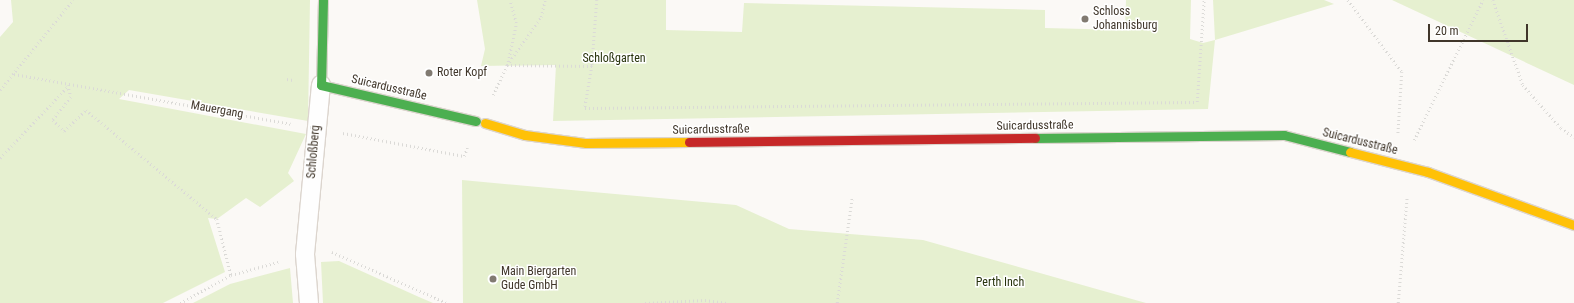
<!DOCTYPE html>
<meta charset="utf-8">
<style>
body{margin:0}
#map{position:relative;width:1574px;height:303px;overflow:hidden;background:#fbf9f6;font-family:"Roboto Condensed",sans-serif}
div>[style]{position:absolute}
.green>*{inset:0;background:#e6f0d0}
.path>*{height:2.5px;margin-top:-1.25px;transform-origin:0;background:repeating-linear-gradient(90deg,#dbdad7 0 1px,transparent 0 4px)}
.roads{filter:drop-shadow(1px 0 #dcd5ce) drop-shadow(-1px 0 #dcd5ce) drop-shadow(0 1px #dcd5ce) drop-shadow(0 -1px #dcd5ce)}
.lane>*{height:18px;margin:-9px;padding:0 9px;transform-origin:9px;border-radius:9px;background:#fefefe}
.fast>*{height:9px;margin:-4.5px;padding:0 4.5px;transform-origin:4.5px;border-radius:4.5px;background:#4caf50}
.slow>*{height:9px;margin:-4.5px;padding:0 4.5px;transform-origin:4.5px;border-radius:4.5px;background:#ffc107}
.jam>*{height:9px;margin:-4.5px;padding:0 4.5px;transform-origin:4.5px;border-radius:4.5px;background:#c62828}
.path-bridge>*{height:2.5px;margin-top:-1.25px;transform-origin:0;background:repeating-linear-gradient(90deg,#dbdad7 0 1px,transparent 0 4px)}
.dots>*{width:11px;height:11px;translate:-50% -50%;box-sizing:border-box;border:2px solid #fff;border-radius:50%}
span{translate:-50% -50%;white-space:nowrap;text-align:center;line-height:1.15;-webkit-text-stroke:3px #fff;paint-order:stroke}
.poi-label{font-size:12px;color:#40362a}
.left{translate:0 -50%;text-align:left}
.park-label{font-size:12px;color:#27330c}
.street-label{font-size:12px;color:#40362a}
.scale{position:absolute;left:1428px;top:24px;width:100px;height:18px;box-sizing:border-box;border:2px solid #40362a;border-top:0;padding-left:5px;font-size:12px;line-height:14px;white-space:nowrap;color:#40362a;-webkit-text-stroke:3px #fff;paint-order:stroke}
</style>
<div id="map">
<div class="green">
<div style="clip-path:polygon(11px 0,310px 0,308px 121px,129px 90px,119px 99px,306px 134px,288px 173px,294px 181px,260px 207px,246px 198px,217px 219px,208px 218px,225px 272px,163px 303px,0 303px,0 37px,13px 22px)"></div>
<div style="clip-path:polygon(477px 0,666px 0,666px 30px,742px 32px,744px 3px,1045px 10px,1045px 28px,1125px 30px,1126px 0,1191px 0,1190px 39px,1203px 43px,1215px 40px,1213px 0,1324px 0,1334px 4px,1215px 40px,1208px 109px,553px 121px,556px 65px,481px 66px,485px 49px)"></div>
<div style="clip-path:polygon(1392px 0,1574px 0,1574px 85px)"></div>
<div style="clip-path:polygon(462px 180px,736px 205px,789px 229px,923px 240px,1146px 303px,463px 303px)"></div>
<div style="clip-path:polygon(339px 261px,419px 297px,433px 303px,323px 303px,321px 262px)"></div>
<div style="clip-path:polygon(290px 268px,293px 303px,193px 303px,230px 284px)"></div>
</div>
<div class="path">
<div style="left:597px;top:0;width:66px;rotate:94.3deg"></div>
<div style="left:592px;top:66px;width:43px;rotate:99.5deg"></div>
<div style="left:585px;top:108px;width:612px;rotate:-0.56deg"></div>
<div style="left:1197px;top:102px;width:102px;rotate:-86.1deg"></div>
<div style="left:1348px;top:0;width:90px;rotate:53.1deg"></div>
<div style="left:1402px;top:72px;width:63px;rotate:93.6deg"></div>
<div style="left:1493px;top:0;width:90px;rotate:70.6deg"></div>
<div style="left:1523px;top:85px;width:57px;rotate:48.5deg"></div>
<div style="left:1561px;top:128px;width:16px;rotate:35deg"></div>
<div style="left:508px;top:62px;width:40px;rotate:-78deg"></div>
<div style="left:516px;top:23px;width:24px;rotate:-105deg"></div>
<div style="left:507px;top:65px;width:85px;rotate:0.7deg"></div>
<div style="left:14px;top:74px;width:281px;rotate:10.2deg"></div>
<div style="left:287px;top:79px;width:6px;rotate:9deg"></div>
<div style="left:68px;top:85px;width:12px;rotate:76deg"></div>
<div style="left:71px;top:97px;width:29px;rotate:128deg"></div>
<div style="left:53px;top:120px;width:16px;rotate:45deg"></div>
<div style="left:64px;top:131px;width:30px;rotate:-44deg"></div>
<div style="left:86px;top:110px;width:170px;rotate:39.8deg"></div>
<div style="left:217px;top:219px;width:58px;rotate:76deg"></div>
<div style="left:0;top:90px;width:116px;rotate:-51deg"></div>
<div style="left:493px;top:95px;width:33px;rotate:-65deg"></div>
<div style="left:507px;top:65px;width:59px;rotate:-54.7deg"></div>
<div style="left:541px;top:17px;width:17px;rotate:-77deg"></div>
<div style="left:343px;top:133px;width:123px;rotate:10.8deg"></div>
<div style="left:464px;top:156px;width:9px;rotate:-69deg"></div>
<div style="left:1414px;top:140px;width:156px;rotate:-63.8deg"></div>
<div style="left:0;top:158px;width:99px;rotate:-46.6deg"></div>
<div style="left:332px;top:252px;width:126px;rotate:23.9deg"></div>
<div style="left:180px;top:303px;width:58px;rotate:-28.8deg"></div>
<div style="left:231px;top:275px;width:49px;rotate:-15.5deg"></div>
<div style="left:645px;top:303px;width:60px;rotate:-2.9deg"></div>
<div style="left:705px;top:300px;width:22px;rotate:8deg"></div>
<div style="left:837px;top:303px;width:106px;rotate:-81.9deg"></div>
<div style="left:1398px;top:303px;width:107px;rotate:-85.2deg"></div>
</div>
<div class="roads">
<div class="lane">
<div style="left:309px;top:303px;width:49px;rotate:-94.7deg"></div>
<div style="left:305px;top:254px;width:170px;rotate:-84.6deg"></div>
</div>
<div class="fast">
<div style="left:323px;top:0;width:85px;rotate:91.3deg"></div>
<div style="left:321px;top:85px;width:159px;rotate:13.1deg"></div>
<div style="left:1035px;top:138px;width:249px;rotate:-0.7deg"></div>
<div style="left:1284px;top:135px;width:68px;rotate:14.4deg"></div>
</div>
<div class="slow">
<div style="left:485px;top:123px;width:42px;rotate:16.7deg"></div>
<div style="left:525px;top:135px;width:62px;rotate:7.5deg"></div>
<div style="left:586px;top:143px;width:103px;rotate:-0.6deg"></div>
<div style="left:1350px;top:152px;width:81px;rotate:14.4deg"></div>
<div style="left:1428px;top:172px;width:155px;rotate:20deg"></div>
</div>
<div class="jam">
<div style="left:689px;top:142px;width:346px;rotate:-0.7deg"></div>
</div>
</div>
<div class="path-bridge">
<div style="left:310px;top:127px;width:11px;rotate:10deg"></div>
</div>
<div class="dots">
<div style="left:1085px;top:19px;background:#817a71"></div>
<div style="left:429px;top:73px;background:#817a71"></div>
<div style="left:493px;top:279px;background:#817a71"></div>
</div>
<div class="poi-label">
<span class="left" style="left:1093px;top:19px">Schloss<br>Johannisburg</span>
<span class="left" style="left:437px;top:73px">Roter Kopf</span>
<span class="left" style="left:501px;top:279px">Main Biergarten<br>Gude GmbH</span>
</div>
<div class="park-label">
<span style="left:614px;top:59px">Schloßgarten</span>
<span style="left:1000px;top:283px">Perth Inch</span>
</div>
<div class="street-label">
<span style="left:389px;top:88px;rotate:13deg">Suicardusstraße</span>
<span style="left:217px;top:110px;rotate:10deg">Mauergang</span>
<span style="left:1035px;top:126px;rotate:-1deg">Suicardusstraße</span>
<span style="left:711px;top:130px;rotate:-1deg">Suicardusstraße</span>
<span style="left:1360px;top:142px;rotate:14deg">Suicardusstraße</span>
<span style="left:314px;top:152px;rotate:-85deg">Schloßberg</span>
</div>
<div class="scale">20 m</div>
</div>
